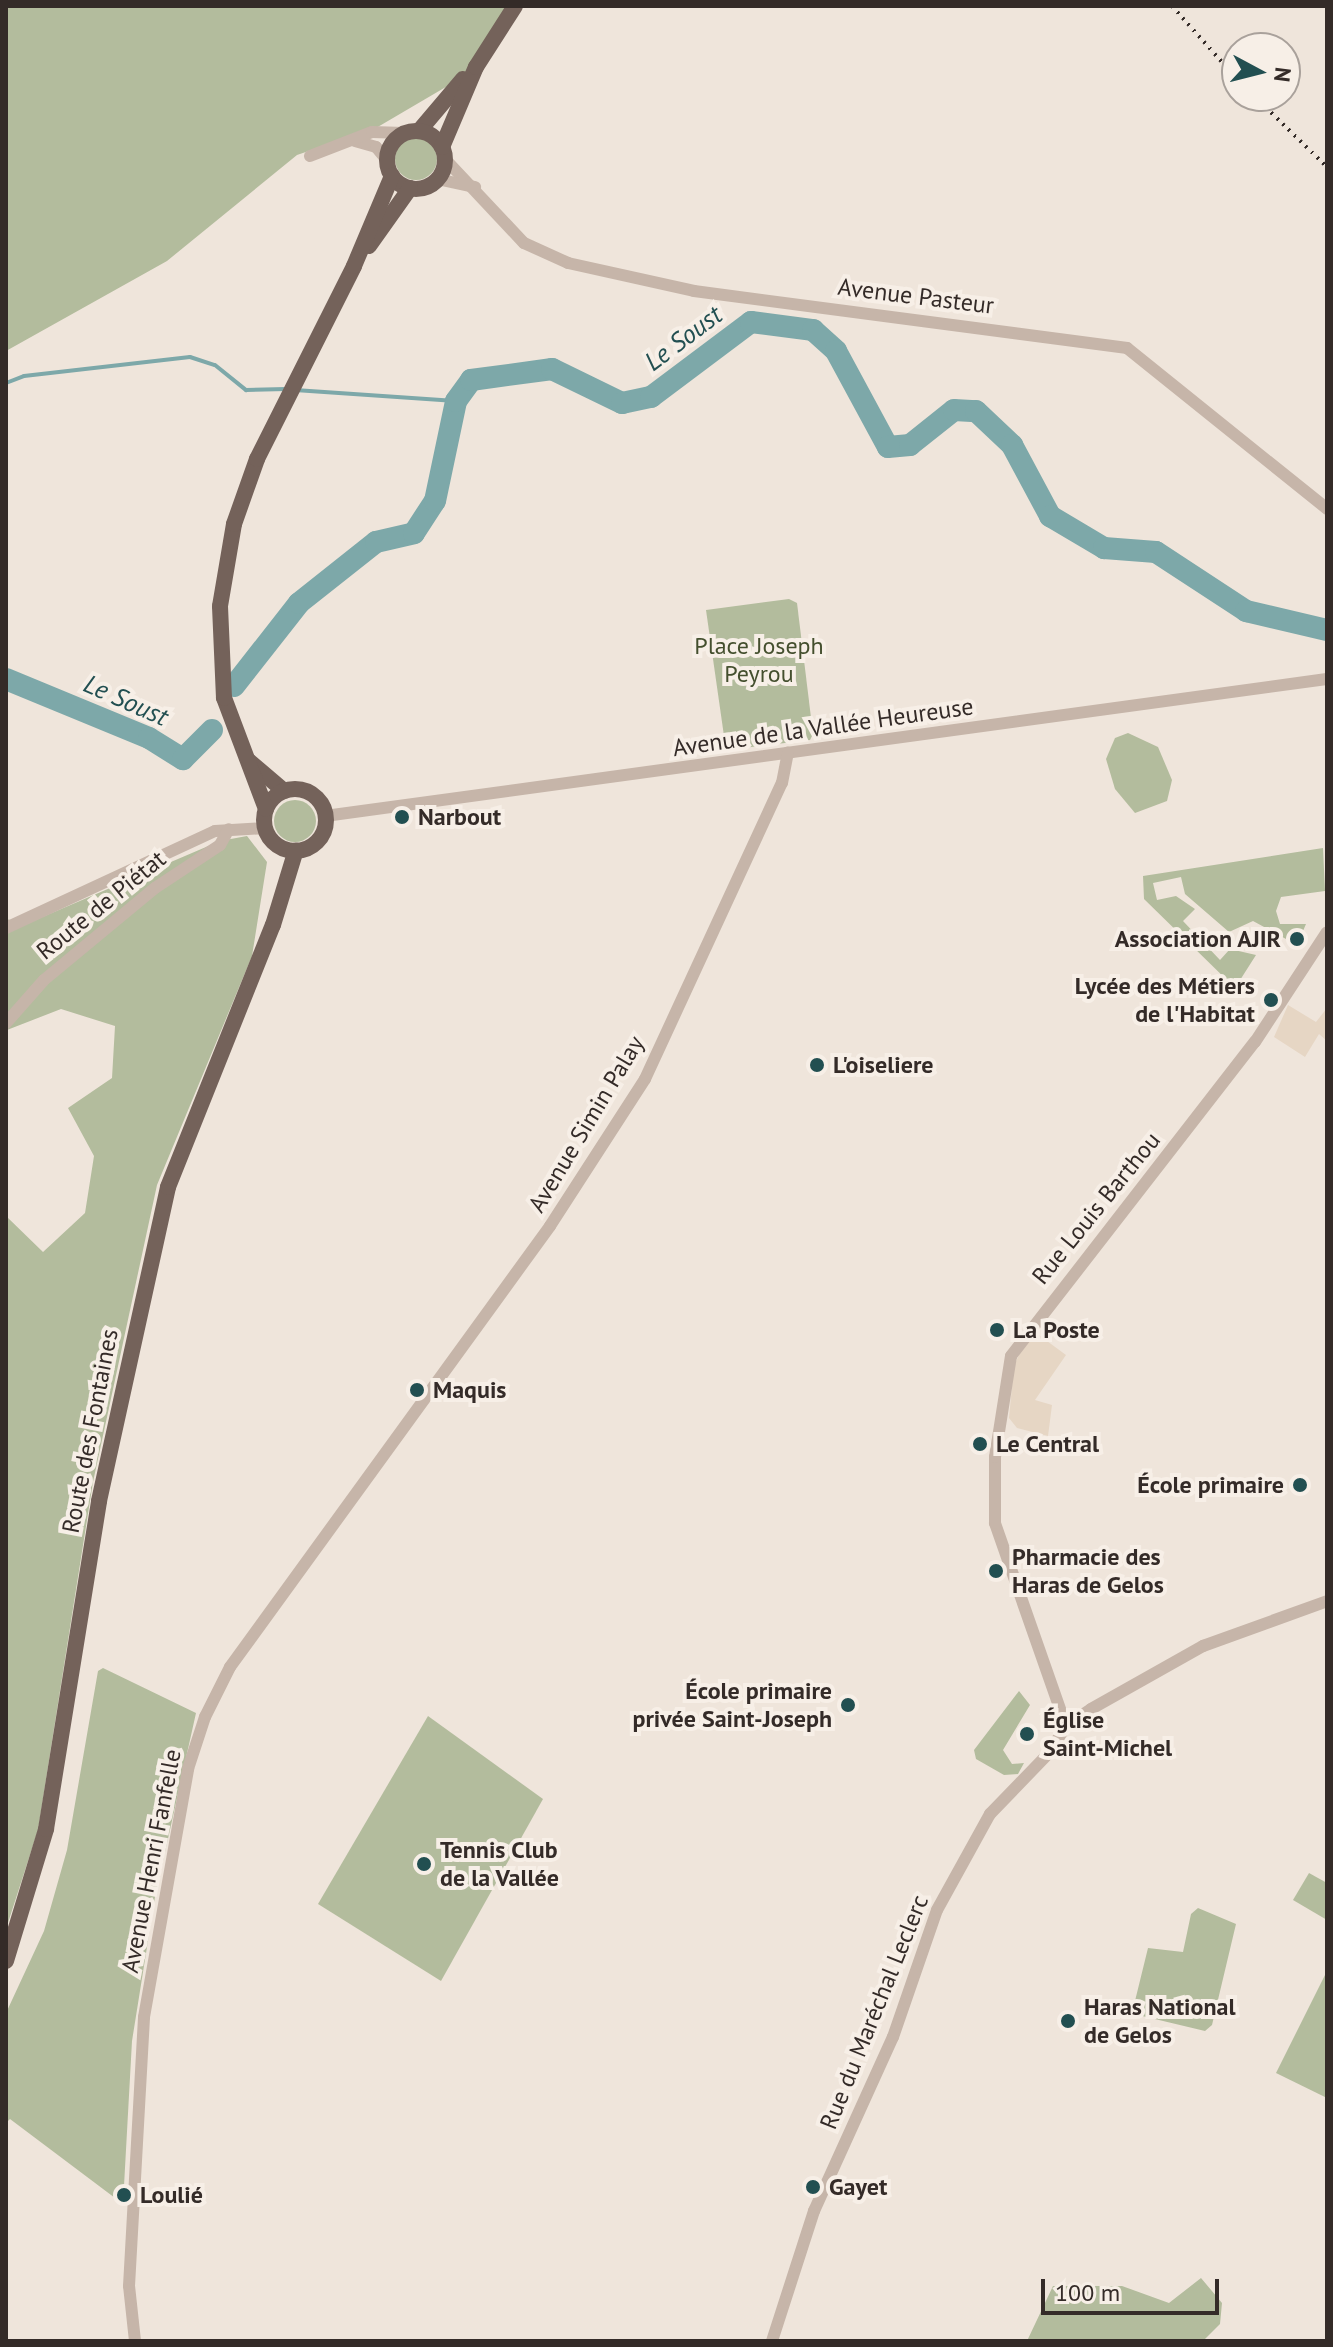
<!DOCTYPE html>
<meta charset="utf-8">
<style>
body{margin:0}
#map{position:relative;width:1333px;height:2347px;overflow:hidden;background:#efe5db;font-family:"PT Sans",sans-serif}
div>[style]{position:absolute}
.green>*{inset:0;background:#b3bc9d}
.round{border-radius:50%}
.plaza>*{inset:0;background:#e6d6c4}
.stream>*{height:4px;margin:-2px;padding:0 2px;transform-origin:2px;border-radius:2px;background:#7da8a9}
.river>*{height:22px;margin:-11px;padding:0 11px;transform-origin:11px;border-radius:11px;background:#7da8a9}
.minor>*{height:12px;margin:-6px;padding:0 6px;transform-origin:6px;border-radius:6px;background:#c6b5a9}
.major>*{height:16px;margin:-8px;padding:0 8px;transform-origin:8px;border-radius:8px;background:#74625a}
.major>.ring{margin:-8px;padding:0;box-sizing:content-box;background:none;border:16px solid #74625a;border-radius:50%}
.rail>*{height:4px;margin-top:-2px;transform-origin:0;background:repeating-linear-gradient(90deg,#342b28 0 2px,transparent 0 8px)}
.dots>*{width:22px;height:22px;translate:-50% -50%;box-sizing:border-box;border:4px solid #f7efe7;border-radius:50%}
span{translate:-50% -50%;white-space:nowrap;text-align:center;line-height:1.15;-webkit-text-stroke:8px #f7efe7;paint-order:stroke}
.street-label{font-size:24px;color:#342b28}
.park-label{font-size:24px;color:#444f2e}
.poi-label{font-size:24px;color:#342b28;font-weight:700}
.left{translate:0 -50%;text-align:left}
.right{translate:-100% -50%;text-align:right}
.water-label{font-size:26px;color:#224f51;font-style:italic}
.frame{position:absolute;inset:0;border:8px solid #342b28;pointer-events:none}
.north{position:absolute;left:1221px;top:32px;width:80px;height:80px;box-sizing:border-box;background:#f7efe7;border:2px solid #a9a19b;border-radius:50%;rotate:97deg;font-size:22px;font-weight:700;line-height:32px;text-align:center;color:#342b28}
.north::after{content:'';display:block;margin:auto;width:28px;height:36px;background:#224f51;clip-path:polygon(50% 0,100% 100%,50% 72%,0 100%)}
.scale{position:absolute;left:1041px;top:2279px;width:178px;height:36px;box-sizing:border-box;border:4px solid #342b28;border-top:0;padding-left:10px;font-size:24px;line-height:28px;white-space:nowrap;color:#342b28;-webkit-text-stroke:6px #f7efe7;paint-order:stroke}
</style>
<div id="map">
<div class="green">
<div style="clip-path:polygon(6px 6px,515px 6px,485px 64px,376px 128px,297px 155px,167px 261px,6px 351px)"></div>
<div class="round" style="left:395px;top:138px;width:42px;height:42px"></div>
<div style="clip-path:polygon(789px 599px,797px 603px,813px 734px,810px 740px,726px 750px,706px 610px)"></div>
<div style="clip-path:polygon(1128px 733px,1158px 747px,1172px 780px,1167px 801px,1135px 813px,1115px 789px,1106px 759px,1115px 738px)"></div>
<div class="round" style="left:274px;top:800px;width:42px;height:42px"></div>
<div style="clip-path:polygon(247px 836px,267px 862px,252px 956px,157px 1185px,93px 1482px,38px 1830px,6px 1929px,6px 1216px,43px 1252px,85px 1213px,94px 1156px,68px 1108px,112px 1078px,115px 1026px,61px 1009px,7px 1030px,6px 1041px,6px 919px,26px 924px,220px 841px)"></div>
<div style="clip-path:polygon(1323px 848px,1325px 891px,1281px 897px,1276px 911px,1280px 924px,1306px 924px,1297px 945px,1253px 921px,1229px 932px,1185px 894px,1181px 877px,1153px 883px,1157px 900px,1176px 896px,1195px 909px,1183px 921px,1220px 960px,1230px 949px,1256px 955px,1235px 988px,1144px 899px,1143px 876px)"></div>
<div style="clip-path:polygon(103px 1668px,196px 1713px,155px 1897px,132px 2041px,123px 2204px,10px 2119px,6px 2123px,6px 2013px,44px 1931px,67px 1850px,98px 1671px)"></div>
<div style="clip-path:polygon(1019px 1691px,1030px 1705px,1003px 1750px,1012px 1764px,1024px 1763px,1018px 1774px,1004px 1775px,976px 1759px,974px 1750px)"></div>
<div style="clip-path:polygon(428px 1716px,543px 1799px,441px 1981px,318px 1904px)"></div>
<div style="clip-path:polygon(1309px 1873px,1327px 1883px,1327px 1920px,1293px 1900px)"></div>
<div style="clip-path:polygon(1198px 1908px,1236px 1924px,1212px 2025px,1205px 2031px,1138px 2015px,1134px 2005px,1148px 1948px,1183px 1952px,1191px 1914px)"></div>
<div style="clip-path:polygon(1327px 1971px,1327px 2098px,1276px 2073px)"></div>
<div style="clip-path:polygon(1201px 2278px,1222px 2303px,1220px 2324px,1203px 2341px,1027px 2341px,1053px 2286px,1122px 2286px,1169px 2303px)"></div>
</div>
<div class="plaza">
<div style="clip-path:polygon(1288px 1005px,1316px 1022px,1327px 1008px,1327px 1041px,1319px 1034px,1305px 1057px,1274px 1037px)"></div>
<div style="clip-path:polygon(1032px 1330px,1066px 1355px,1035px 1400px,1052px 1405px,1048px 1436px,1017px 1428px,1009px 1418px,1014px 1365px)"></div>
</div>
<div class="stream">
<div style="left:6px;top:383px;width:19px;rotate:-21deg"></div>
<div style="left:24px;top:376px;width:167px;rotate:-6.5deg"></div>
<div style="left:190px;top:357px;width:26px;rotate:18deg"></div>
<div style="left:215px;top:365px;width:40px;rotate:39deg"></div>
<div style="left:246px;top:390px;width:40px;rotate:-1.4deg"></div>
<div style="left:295px;top:390px;width:161px;rotate:3.9deg"></div>
</div>
<div class="river">
<div style="left:6px;top:679px;width:155px;rotate:22.4deg"></div>
<div style="left:149px;top:738px;width:40px;rotate:32deg"></div>
<div style="left:183px;top:759px;width:41px;rotate:-45deg"></div>
<div style="left:234px;top:686px;width:105px;rotate:-51.9deg"></div>
<div style="left:299px;top:603px;width:98px;rotate:-38.4deg"></div>
<div style="left:376px;top:542px;width:39px;rotate:-13deg"></div>
<div style="left:414px;top:533px;width:38px;rotate:-57deg"></div>
<div style="left:435px;top:501px;width:102px;rotate:-78.1deg"></div>
<div style="left:456px;top:401px;width:26px;rotate:-54deg"></div>
<div style="left:471px;top:380px;width:82px;rotate:-7.7deg"></div>
<div style="left:552px;top:369px;width:78px;rotate:25.9deg"></div>
<div style="left:622px;top:403px;width:30px;rotate:-12deg"></div>
<div style="left:651px;top:397px;width:125px;rotate:-36.9deg"></div>
<div style="left:751px;top:322px;width:63px;rotate:7.4deg"></div>
<div style="left:813px;top:330px;width:31px;rotate:42deg"></div>
<div style="left:836px;top:351px;width:109px;rotate:61.6deg"></div>
<div style="left:888px;top:447px;width:22px;rotate:-5deg"></div>
<div style="left:910px;top:445px;width:56px;rotate:-38.5deg"></div>
<div style="left:954px;top:410px;width:22px;rotate:3deg"></div>
<div style="left:976px;top:411px;width:50px;rotate:43.4deg"></div>
<div style="left:1012px;top:445px;width:81px;rotate:61.8deg"></div>
<div style="left:1050px;top:516px;width:63px;rotate:30.7deg"></div>
<div style="left:1104px;top:548px;width:52px;rotate:4.4deg"></div>
<div style="left:1156px;top:552px;width:108px;rotate:33.2deg"></div>
<div style="left:1246px;top:611px;width:83px;rotate:13.2deg"></div>
</div>
<div class="minor">
<div style="left:355px;top:141px;width:22px;rotate:16deg"></div>
<div style="left:376px;top:147px;width:17px;rotate:50deg"></div>
<div style="left:310px;top:156px;width:66px;rotate:-21.2deg"></div>
<div style="left:372px;top:132px;width:32px;rotate:2deg"></div>
<div style="left:445px;top:159px;width:115px;rotate:46.8deg"></div>
<div style="left:524px;top:243px;width:48px;rotate:24.4deg"></div>
<div style="left:568px;top:263px;width:129px;rotate:12.5deg"></div>
<div style="left:694px;top:291px;width:437px;rotate:7.5deg"></div>
<div style="left:1127px;top:348px;width:257px;rotate:38.8deg"></div>
<div style="left:437px;top:179px;width:39px;rotate:12deg"></div>
<div style="left:325px;top:816px;width:1011px;rotate:-7.79deg"></div>
<div style="left:6px;top:928px;width:230px;rotate:-24.9deg"></div>
<div style="left:215px;top:831px;width:51px;rotate:-3.4deg"></div>
<div style="left:6px;top:1023px;width:57px;rotate:-48.5deg"></div>
<div style="left:44px;top:980px;width:144px;rotate:-39.7deg"></div>
<div style="left:155px;top:888px;width:78px;rotate:-33.5deg"></div>
<div style="left:220px;top:845px;width:18px;rotate:-61deg"></div>
<div style="left:1066px;top:1726px;width:215px;rotate:-109.3deg"></div>
<div style="left:995px;top:1523px;width:66px;rotate:-90deg"></div>
<div style="left:995px;top:1457px;width:102px;rotate:-81deg"></div>
<div style="left:1011px;top:1356px;width:398px;rotate:-52.2deg"></div>
<div style="left:1255px;top:1042px;width:131px;rotate:-56.8deg"></div>
<div style="left:135px;top:2341px;width:55px;rotate:-96.2deg"></div>
<div style="left:129px;top:2286px;width:269px;rotate:-86.8deg"></div>
<div style="left:144px;top:2017px;width:252px;rotate:-79.9deg"></div>
<div style="left:188px;top:1769px;width:55px;rotate:-71.9deg"></div>
<div style="left:205px;top:1717px;width:56px;rotate:-63.4deg"></div>
<div style="left:230px;top:1667px;width:545px;rotate:-54.03deg"></div>
<div style="left:550px;top:1226px;width:175px;rotate:-57.1deg"></div>
<div style="left:645px;top:1079px;width:326px;rotate:-65.2deg"></div>
<div style="left:782px;top:783px;width:31px;rotate:-79deg"></div>
<div style="left:772px;top:2341px;width:137px;rotate:-72.1deg"></div>
<div style="left:814px;top:2211px;width:191px;rotate:-65.6deg"></div>
<div style="left:893px;top:2037px;width:134px;rotate:-70.9deg"></div>
<div style="left:937px;top:1910px;width:110px;rotate:-61.1deg"></div>
<div style="left:990px;top:1814px;width:85px;rotate:-46deg"></div>
<div style="left:1049px;top:1753px;width:32px;rotate:-58deg"></div>
<div style="left:1066px;top:1726px;width:30px;rotate:-34deg"></div>
<div style="left:1091px;top:1709px;width:129px;rotate:-29.4deg"></div>
<div style="left:1203px;top:1646px;width:132px;rotate:-19.9deg"></div>
</div>
<div class="major">
<div style="left:419px;top:131px;width:68px;rotate:-49.8deg"></div>
<div class="ring" style="left:387px;top:131px;width:42px;height:42px"></div>
<div style="left:442px;top:147px;width:87px;rotate:-67deg"></div>
<div style="left:476px;top:67px;width:72px;rotate:-57.4deg"></div>
<div style="left:369px;top:246px;width:71px;rotate:-54.7deg"></div>
<div style="left:249px;top:761px;width:46px;rotate:40.6deg"></div>
<div class="ring" style="left:264px;top:789px;width:46px;height:46px"></div>
<div style="left:266px;top:809px;width:119px;rotate:-110.7deg"></div>
<div style="left:224px;top:698px;width:92px;rotate:-92.5deg"></div>
<div style="left:220px;top:606px;width:83px;rotate:-80.3deg"></div>
<div style="left:234px;top:524px;width:69px;rotate:-70.5deg"></div>
<div style="left:257px;top:459px;width:216px;rotate:-63.3deg"></div>
<div style="left:354px;top:266px;width:98px;rotate:-67.1deg"></div>
<div style="left:6px;top:1961px;width:138px;rotate:-73.1deg"></div>
<div style="left:46px;top:1829px;width:332px;rotate:-80.8deg"></div>
<div style="left:99px;top:1501px;width:321px;rotate:-77.6deg"></div>
<div style="left:168px;top:1187px;width:282px;rotate:-68.2deg"></div>
<div style="left:273px;top:925px;width:78px;rotate:-73deg"></div>
</div>
<div class="rail">
<div style="left:1172px;top:6px;width:98px;rotate:48.3deg"></div>
<div style="left:1254px;top:96px;width:102px;rotate:44.2deg"></div>
</div>
<div class="dots">
<div style="left:402px;top:817px;background:#224f51"></div>
<div style="left:1297px;top:939px;background:#224f51"></div>
<div style="left:1271px;top:1000px;background:#224f51"></div>
<div style="left:817px;top:1065px;background:#224f51"></div>
<div style="left:997px;top:1330px;background:#224f51"></div>
<div style="left:417px;top:1390px;background:#224f51"></div>
<div style="left:980px;top:1444px;background:#224f51"></div>
<div style="left:1300px;top:1485px;background:#224f51"></div>
<div style="left:996px;top:1571px;background:#224f51"></div>
<div style="left:848px;top:1705px;background:#224f51"></div>
<div style="left:1027px;top:1734px;background:#224f51"></div>
<div style="left:424px;top:1864px;background:#224f51"></div>
<div style="left:1068px;top:2021px;background:#224f51"></div>
<div style="left:813px;top:2187px;background:#224f51"></div>
<div style="left:124px;top:2195px;background:#224f51"></div>
</div>
<div class="street-label">
<span style="left:916px;top:296px;rotate:7deg">Avenue Pasteur</span>
<span style="left:823px;top:727px;rotate:-8deg">Avenue de la Vallée Heureuse</span>
<span style="left:101px;top:905px;rotate:-39deg">Route de Piétat</span>
<span style="left:586px;top:1124px;rotate:-59deg">Avenue Simin Palay</span>
<span style="left:1096px;top:1208px;rotate:-51deg">Rue Louis Barthou</span>
<span style="left:90px;top:1431px;rotate:-79deg">Route des Fontaines</span>
<span style="left:151px;top:1861px;rotate:-79deg">Avenue Henri Fanfelle</span>
<span style="left:874px;top:2012px;rotate:-68deg">Rue du Maréchal Leclerc</span>
</div>
<div class="park-label">
<span style="left:759px;top:660px">Place Joseph<br>Peyrou</span>
</div>
<div class="poi-label">
<span class="left" style="left:418px;top:817px">Narbout</span>
<span class="right" style="left:1281px;top:939px">Association AJIR</span>
<span class="right" style="left:1255px;top:1000px">Lycée des Métiers<br>de l'Habitat</span>
<span class="left" style="left:833px;top:1065px">L'oiseliere</span>
<span class="left" style="left:1013px;top:1330px">La Poste</span>
<span class="left" style="left:433px;top:1390px">Maquis</span>
<span class="left" style="left:996px;top:1444px">Le Central</span>
<span class="right" style="left:1284px;top:1485px">École primaire</span>
<span class="left" style="left:1012px;top:1571px">Pharmacie des<br>Haras de Gelos</span>
<span class="right" style="left:832px;top:1705px">École primaire<br>privée Saint-Joseph</span>
<span class="left" style="left:1043px;top:1734px">Église<br>Saint-Michel</span>
<span class="left" style="left:440px;top:1864px">Tennis Club<br>de la Vallée</span>
<span class="left" style="left:1084px;top:2021px">Haras National<br>de Gelos</span>
<span class="left" style="left:829px;top:2187px">Gayet</span>
<span class="left" style="left:140px;top:2195px">Loulié</span>
</div>
<div class="water-label">
<span style="left:683px;top:338px;rotate:-37deg">Le Soust</span>
<span style="left:126px;top:700px;rotate:24deg">Le Soust</span>
</div>
<div class="frame"></div>
<div class="north">N</div>
<div class="scale">100 m</div>
</div>
